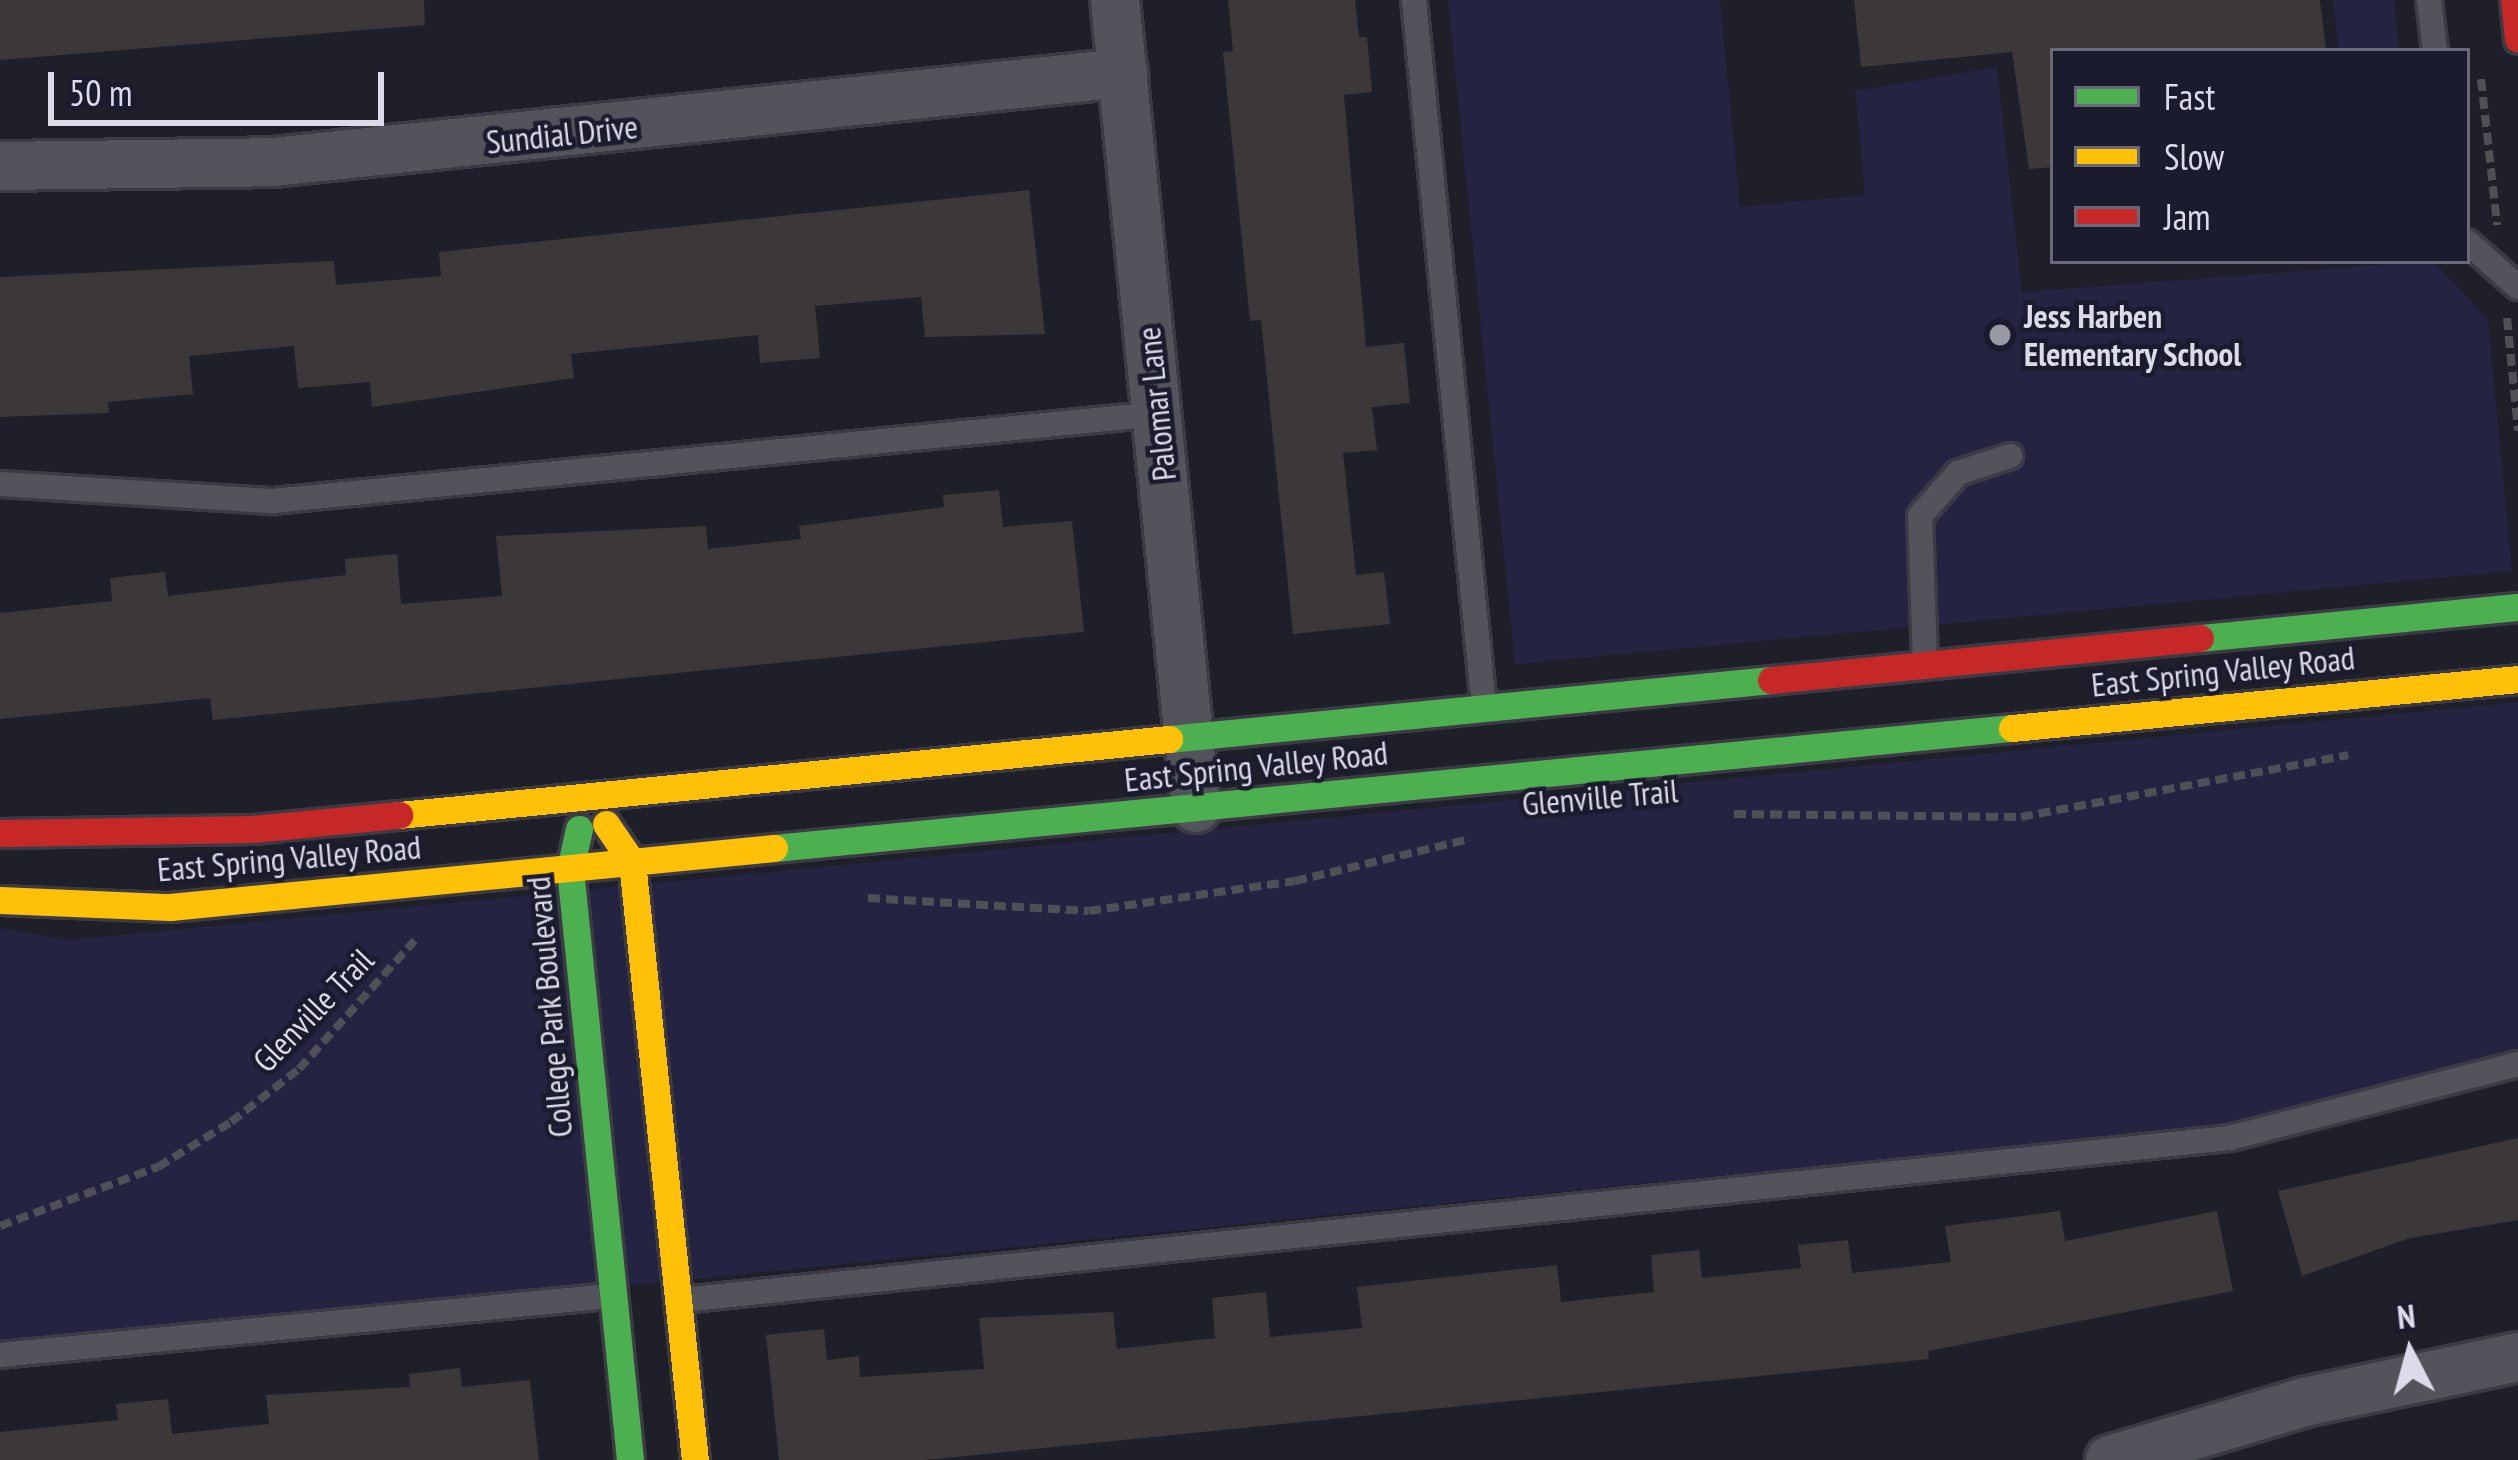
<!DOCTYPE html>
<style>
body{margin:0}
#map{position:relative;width:2518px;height:1460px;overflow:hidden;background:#1f1f2a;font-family:"PT Sans Narrow",sans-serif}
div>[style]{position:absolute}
.green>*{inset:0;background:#242341}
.building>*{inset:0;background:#3c383a}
.path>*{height:8px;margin-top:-4px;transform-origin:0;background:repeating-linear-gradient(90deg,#4f4f56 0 12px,transparent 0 18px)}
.roads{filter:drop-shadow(3px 0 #3c3b45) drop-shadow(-3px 0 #3c3b45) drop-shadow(0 3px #3c3b45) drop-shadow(0 -3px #3c3b45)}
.lane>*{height:24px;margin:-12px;padding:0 12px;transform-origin:12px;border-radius:12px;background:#53535b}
.street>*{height:48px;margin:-24px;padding:0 24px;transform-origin:24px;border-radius:24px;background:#53535b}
.fast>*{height:27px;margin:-13.5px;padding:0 13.5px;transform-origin:13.5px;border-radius:13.5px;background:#4caf50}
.slow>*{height:27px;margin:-13.5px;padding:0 13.5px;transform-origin:13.5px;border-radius:13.5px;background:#ffc107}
.jam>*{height:27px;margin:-13.5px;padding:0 13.5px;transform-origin:13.5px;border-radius:13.5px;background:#c62828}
.dots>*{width:33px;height:33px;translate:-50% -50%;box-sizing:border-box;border:6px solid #1b1b2e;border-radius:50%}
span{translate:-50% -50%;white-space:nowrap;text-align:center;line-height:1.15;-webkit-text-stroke:9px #1b1b2e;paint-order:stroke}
.street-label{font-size:33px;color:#dbdbe9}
.poi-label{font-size:33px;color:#dbdbe9;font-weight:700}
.left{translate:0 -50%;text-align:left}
.legend{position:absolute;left:2050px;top:48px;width:420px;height:216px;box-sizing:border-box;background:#1b1b2e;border:3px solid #686879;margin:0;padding:15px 21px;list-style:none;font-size:36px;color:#dbdbe9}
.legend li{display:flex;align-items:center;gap:24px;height:60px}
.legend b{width:60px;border:3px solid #686879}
.north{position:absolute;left:2350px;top:1292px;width:120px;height:120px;-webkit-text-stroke:9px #1b1b2e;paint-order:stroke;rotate:354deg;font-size:33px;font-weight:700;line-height:48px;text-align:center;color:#dbdbe9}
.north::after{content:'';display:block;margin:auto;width:42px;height:54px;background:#dbdbe9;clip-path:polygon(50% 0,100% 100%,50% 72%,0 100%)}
.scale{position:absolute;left:48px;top:72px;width:336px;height:54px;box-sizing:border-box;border:6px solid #dbdbe9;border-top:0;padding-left:15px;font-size:36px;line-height:42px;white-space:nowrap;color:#dbdbe9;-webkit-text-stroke:9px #1b1b2e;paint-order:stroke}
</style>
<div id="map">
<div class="green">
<div style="clip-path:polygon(1448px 0,1720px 0,1740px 207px,1865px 195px,1855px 91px,1997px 67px,2022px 292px,2433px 261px,2488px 320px,2512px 571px,1515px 664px)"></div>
<div style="clip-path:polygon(2333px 0,2394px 0,2399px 51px,2339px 51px)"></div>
<div style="clip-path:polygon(2518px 702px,2518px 1056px,2224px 1125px,0 1349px,0 928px,69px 940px)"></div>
</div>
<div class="building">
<div style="clip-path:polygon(0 0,424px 0,425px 25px,0 60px)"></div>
<div style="clip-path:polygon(1228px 0,1355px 0,1359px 37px,1367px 37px,1372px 92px,1344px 95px,1366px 347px,1404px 343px,1410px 403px,1372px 407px,1377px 450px,1343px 453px,1356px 575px,1384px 572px,1390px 624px,1293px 634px,1261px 320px,1250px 321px,1223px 52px,1233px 51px)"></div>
<div style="clip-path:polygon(1854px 0,2320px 0,2326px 51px,2053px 51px,2053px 167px,2029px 169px,2012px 52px,1861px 67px)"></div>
<div style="clip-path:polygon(1029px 190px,1045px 334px,925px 337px,921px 297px,815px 306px,820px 358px,760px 363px,758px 335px,571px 354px,574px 378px,372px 407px,370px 382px,298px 388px,294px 346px,189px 356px,193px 394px,108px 402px,109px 413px,0 417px,0 277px,334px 261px,336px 285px,441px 276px,439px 252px)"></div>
<div style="clip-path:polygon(999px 490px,1003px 527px,1072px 521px,1084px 632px,213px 720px,210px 698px,0 719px,0 613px,112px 601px,110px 578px,165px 572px,168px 596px,346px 575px,345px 559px,397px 554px,401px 604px,502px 596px,496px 536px,706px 526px,708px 549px,801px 539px,799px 526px,944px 507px,943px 495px)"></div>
<div style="clip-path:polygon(2518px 1138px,2518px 1220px,2410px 1238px,2302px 1276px,2278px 1191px)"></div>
<div style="clip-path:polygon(2060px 1211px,2065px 1241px,2217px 1211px,2233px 1291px,1928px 1351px,1929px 1359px,925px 1460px,779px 1460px,766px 1335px,824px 1329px,827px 1360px,859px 1356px,860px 1377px,984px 1369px,979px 1318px,1113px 1312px,1117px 1349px,1215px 1338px,1212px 1298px,1266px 1292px,1270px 1337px,1362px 1328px,1357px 1287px,1557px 1265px,1561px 1302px,1654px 1292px,1651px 1255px,1699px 1250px,1702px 1278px,1801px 1268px,1798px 1245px,1848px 1240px,1852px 1273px,1951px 1262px,1945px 1226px)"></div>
<div style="clip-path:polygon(460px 1368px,462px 1387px,530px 1380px,539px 1460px,0 1460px,0 1432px,118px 1420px,116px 1404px,168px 1399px,172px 1434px,269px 1424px,266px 1395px,410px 1387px,409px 1374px)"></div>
</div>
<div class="path">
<div style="left:2481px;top:79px;width:147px;rotate:83.7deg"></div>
<div style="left:2507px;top:318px;width:113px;rotate:84.4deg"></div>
<div style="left:1734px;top:814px;width:287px;rotate:0.6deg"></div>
<div style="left:2021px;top:817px;width:333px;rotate:-10.7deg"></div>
<div style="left:868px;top:898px;width:221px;rotate:3.4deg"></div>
<div style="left:1089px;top:911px;width:208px;rotate:-8.3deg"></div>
<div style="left:1295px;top:881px;width:180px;rotate:-13.5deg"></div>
<div style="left:0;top:1226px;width:169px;rotate:-20.5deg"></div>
<div style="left:158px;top:1167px;width:86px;rotate:-31.7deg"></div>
<div style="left:231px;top:1122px;width:86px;rotate:-37.9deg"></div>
<div style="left:299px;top:1069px;width:173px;rotate:-48deg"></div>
</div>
<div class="roads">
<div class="lane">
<div style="left:1414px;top:0;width:709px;rotate:84.34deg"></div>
<div style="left:2429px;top:0;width:51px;rotate:83.3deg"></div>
<div style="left:2467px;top:242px;width:68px;rotate:41.4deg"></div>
<div style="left:0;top:484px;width:274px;rotate:3.6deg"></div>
<div style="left:273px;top:501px;width:888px;rotate:-5.62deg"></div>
<div style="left:1925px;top:663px;width:147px;rotate:-91.9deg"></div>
<div style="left:1920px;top:516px;width:57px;rotate:-48.5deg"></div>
<div style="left:1958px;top:473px;width:55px;rotate:-18.1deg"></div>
<div style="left:683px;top:1300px;width:1555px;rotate:-5.98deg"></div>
<div style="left:2230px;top:1138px;width:297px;rotate:-14.4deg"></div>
<div style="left:0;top:1355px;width:612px;rotate:-5.53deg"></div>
</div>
<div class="street">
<div style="left:1115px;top:0;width:812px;rotate:84.28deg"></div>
<div style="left:0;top:166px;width:273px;rotate:-0.8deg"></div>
<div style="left:273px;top:162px;width:855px;rotate:-5.98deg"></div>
<div style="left:2110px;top:1460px;width:202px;rotate:-16.6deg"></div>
<div style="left:2304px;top:1402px;width:219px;rotate:-11.9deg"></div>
</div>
<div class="fast">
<div style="left:2200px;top:638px;width:320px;rotate:-5.6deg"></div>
<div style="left:1169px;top:739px;width:605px;rotate:-5.6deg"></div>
<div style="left:579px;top:829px;width:41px;rotate:102.7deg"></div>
<div style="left:570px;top:869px;width:594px;rotate:84.2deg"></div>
<div style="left:774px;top:848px;width:1244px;rotate:-5.54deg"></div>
</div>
<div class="slow">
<div style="left:2012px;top:728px;width:508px;rotate:-5.53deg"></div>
<div style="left:399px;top:815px;width:774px;rotate:-5.64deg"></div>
<div style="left:606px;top:824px;width:46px;rotate:55.6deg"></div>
<div style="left:632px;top:862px;width:601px;rotate:83.99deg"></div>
<div style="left:0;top:900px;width:170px;rotate:2.4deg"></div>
<div style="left:170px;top:907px;width:607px;rotate:-5.58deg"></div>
</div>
<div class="jam">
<div style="left:2514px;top:0;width:39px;rotate:84deg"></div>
<div style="left:1771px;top:680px;width:431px;rotate:-5.6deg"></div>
<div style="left:0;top:833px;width:253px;rotate:-0.9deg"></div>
<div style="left:253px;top:829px;width:147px;rotate:-5.5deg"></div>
</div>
</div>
<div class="dots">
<div style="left:2000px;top:335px;background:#9999a6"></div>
</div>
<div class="street-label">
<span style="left:562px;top:134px;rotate:-6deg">Sundial Drive</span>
<span style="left:1156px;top:404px;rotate:-96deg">Palomar Lane</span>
<span style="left:2223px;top:671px;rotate:-6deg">East Spring Valley Road</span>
<span style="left:1256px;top:766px;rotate:-6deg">East Spring Valley Road</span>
<span style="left:1600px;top:797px;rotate:-5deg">Glenville Trail</span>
<span style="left:289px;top:858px;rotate:-5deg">East Spring Valley Road</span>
<span style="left:549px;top:1007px;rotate:-95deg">College Park Boulevard</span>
<span style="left:313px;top:1010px;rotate:-46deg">Glenville Trail</span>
</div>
<div class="poi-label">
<span class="left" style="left:2024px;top:335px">Jess Harben<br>Elementary School</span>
</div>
<ul class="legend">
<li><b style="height:15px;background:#4caf50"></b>Fast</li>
<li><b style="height:15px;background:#ffc107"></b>Slow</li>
<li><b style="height:15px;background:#c62828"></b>Jam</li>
</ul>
<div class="north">N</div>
<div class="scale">50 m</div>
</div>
